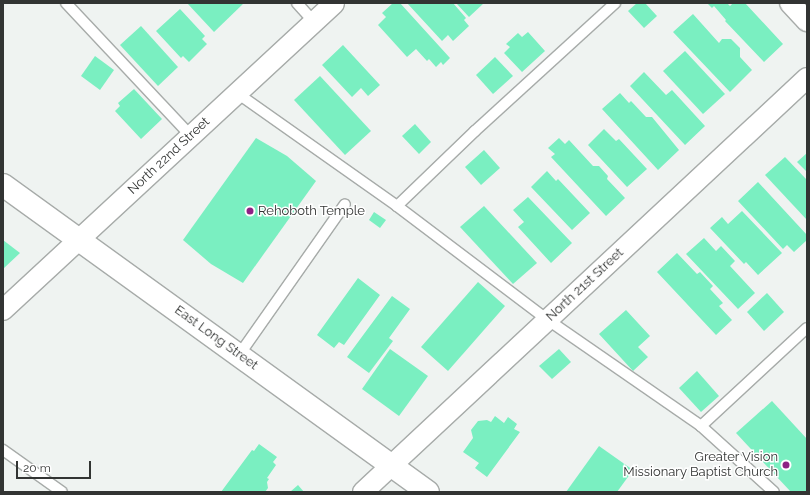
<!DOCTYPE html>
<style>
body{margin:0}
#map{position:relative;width:810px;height:495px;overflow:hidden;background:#eff3f1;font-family:Raleway,sans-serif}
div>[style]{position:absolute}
.building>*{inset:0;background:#7aefc1}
.roads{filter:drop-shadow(1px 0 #a7aba9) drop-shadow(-1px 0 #a7aba9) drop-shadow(0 1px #a7aba9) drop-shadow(0 -1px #a7aba9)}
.service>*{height:10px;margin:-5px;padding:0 5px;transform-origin:5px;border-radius:5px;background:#fff}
.minor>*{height:20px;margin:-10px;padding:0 10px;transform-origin:10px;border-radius:10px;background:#fff}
.tertiary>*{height:22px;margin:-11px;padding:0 11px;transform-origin:11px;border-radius:11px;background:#fff}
.dots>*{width:11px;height:11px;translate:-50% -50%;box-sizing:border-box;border:2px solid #fff;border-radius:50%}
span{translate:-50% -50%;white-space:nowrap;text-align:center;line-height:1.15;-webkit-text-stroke:3px #fff;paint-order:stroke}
.street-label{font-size:13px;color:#323433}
.poi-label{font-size:13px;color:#323433}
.left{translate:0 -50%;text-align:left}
.right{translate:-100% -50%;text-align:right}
.frame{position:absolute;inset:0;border:4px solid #323433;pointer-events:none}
.scale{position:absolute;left:16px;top:461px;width:75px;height:18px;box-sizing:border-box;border:2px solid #323433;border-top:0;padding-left:5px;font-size:12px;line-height:14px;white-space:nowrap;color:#323433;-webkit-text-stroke:3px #fff;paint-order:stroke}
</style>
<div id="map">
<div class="building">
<div style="clip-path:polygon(187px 3px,244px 3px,214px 32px)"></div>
<div style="clip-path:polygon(393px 3px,400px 3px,450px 58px,443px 65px,441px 62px,436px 67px,429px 59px,427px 61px,416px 49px,407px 57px,378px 25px,386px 17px,382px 13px)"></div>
<div style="clip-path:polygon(407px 3px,453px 3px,466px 18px,464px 20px,469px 26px,453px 41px,448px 35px,442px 41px)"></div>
<div style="clip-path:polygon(456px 3px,484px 3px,469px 17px)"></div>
<div style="clip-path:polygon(637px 3px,645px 3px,657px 16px,644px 28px,628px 11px)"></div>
<div style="clip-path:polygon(707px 3px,727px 3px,730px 6px,733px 3px,745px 3px,783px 44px,764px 62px,725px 21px,726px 20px,714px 6px,712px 8px)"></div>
<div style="clip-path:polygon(180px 9px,205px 36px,202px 39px,207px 44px,189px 62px,183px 56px,181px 58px,156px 31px)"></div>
<div style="clip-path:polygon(693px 14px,719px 43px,722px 39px,731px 39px,740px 48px,740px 57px,752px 70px,730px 92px,673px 32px)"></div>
<div style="clip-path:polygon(141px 26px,178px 67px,158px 86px,120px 45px)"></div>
<div style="clip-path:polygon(528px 32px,545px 51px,522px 72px,504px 53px,510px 47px,506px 44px,518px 33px,522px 37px)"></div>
<div style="clip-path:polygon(343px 45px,380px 85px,368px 96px,361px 88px,352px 97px,322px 65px)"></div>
<div style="clip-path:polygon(685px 51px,725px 94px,703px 114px,663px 71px)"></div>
<div style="clip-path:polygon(95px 56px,114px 70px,100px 90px,81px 76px)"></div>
<div style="clip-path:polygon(495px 57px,513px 76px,493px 94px,476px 75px)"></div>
<div style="clip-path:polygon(644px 72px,666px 95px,672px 90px,705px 126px,685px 145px,630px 86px)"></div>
<div style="clip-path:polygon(320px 76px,371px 131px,345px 155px,294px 100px)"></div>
<div style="clip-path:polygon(134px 89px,162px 119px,141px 139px,115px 111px,120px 106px,118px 103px)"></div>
<div style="clip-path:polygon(620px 93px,629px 103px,631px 101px,646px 117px,652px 117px,679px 150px,658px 170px,602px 109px)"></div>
<div style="clip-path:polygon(415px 124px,431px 142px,419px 154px,402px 136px)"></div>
<div style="clip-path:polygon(604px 129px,616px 141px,619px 139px,647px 169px,627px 187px,588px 145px)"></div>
<div style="clip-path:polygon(256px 138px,287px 156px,316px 181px,243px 283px,211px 264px,183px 240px)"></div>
<div style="clip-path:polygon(559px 138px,565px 144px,569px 140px,593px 166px,599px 166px,608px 176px,607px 179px,625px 198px,606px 216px,551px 157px,555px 154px,548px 148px)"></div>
<div style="clip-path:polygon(484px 150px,500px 168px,481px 185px,465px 167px)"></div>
<div style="clip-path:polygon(807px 153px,807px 172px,797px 162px)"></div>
<div style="clip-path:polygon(785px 157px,807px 180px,807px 220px,765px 175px)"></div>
<div style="clip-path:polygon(547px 171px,556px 181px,558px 179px,590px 213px,572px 230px,531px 187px)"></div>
<div style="clip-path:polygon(758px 182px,807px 235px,807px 240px,794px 252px,787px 245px,783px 249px,738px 201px)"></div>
<div style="clip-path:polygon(528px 197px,572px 243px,551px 263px,518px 227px,524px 222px,513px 210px)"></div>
<div style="clip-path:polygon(484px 206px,537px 263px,513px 284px,460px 227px)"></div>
<div style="clip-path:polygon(742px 211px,782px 253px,758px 275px,746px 262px,744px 264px,710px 228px,722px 217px,728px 224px)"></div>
<div style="clip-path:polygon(374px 212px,386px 220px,380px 228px,369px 220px)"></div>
<div style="clip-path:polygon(704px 238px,716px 251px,721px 246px,735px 261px,730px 266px,755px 293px,738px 309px,686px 254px)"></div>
<div style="clip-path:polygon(3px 240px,20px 253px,3px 269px)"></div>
<div style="clip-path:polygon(677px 253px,697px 274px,700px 272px,713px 286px,710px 289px,723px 303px,719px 306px,732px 320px,716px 335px,657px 272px)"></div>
<div style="clip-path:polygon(358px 278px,380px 295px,344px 345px,339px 342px,334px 348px,317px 335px)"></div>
<div style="clip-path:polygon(478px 282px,505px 306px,448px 371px,421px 347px)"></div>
<div style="clip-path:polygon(767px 293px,784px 312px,764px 331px,747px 312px)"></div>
<div style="clip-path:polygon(392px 296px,410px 309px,389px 338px,393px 341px,369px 373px,347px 357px)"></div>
<div style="clip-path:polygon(626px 310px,650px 336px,638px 347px,648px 357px,633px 371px,599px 334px)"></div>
<div style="clip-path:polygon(390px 349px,428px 376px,399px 416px,362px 389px)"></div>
<div style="clip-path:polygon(559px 349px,571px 362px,552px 379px,539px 366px)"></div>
<div style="clip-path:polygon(697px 371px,719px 396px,701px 412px,679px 388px)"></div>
<div style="clip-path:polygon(772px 401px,807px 439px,807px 492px,791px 492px,736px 433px)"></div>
<div style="clip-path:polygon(495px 416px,504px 423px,508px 417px,517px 424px,514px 429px,520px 432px,487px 477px,475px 468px,479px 463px,463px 452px,473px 438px,471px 430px,478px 421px,487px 420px,491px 422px)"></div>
<div style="clip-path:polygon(259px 444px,277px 457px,273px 462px,276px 465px,267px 478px,269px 479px,267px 482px,268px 488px,265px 492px,221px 492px,252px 450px,254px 451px)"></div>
<div style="clip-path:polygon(599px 446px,633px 470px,617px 492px,566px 492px)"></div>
<div style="clip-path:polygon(298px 485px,304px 492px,290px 492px)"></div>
</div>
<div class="roads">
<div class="service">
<div style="left:66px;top:3px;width:183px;rotate:46.8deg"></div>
<div style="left:297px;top:3px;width:25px;rotate:48deg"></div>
<div style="left:237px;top:93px;width:196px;rotate:35.2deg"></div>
<div style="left:397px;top:206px;width:189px;rotate:37.1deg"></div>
<div style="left:548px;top:320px;width:186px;rotate:34.7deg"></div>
<div style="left:701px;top:426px;width:98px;rotate:42.1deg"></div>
<div style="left:397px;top:206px;width:108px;rotate:-43.9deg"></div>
<div style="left:475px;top:131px;width:190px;rotate:-42.4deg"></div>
<div style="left:239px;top:355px;width:184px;rotate:-54.9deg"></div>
<div style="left:701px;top:426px;width:144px;rotate:-42.8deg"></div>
<div style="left:3px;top:450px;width:72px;rotate:35.4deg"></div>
</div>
<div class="minor">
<div style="left:790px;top:3px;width:25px;rotate:47deg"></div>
<div style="left:3px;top:310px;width:451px;rotate:-42.8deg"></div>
<div style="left:363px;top:492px;width:607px;rotate:-43deg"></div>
</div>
<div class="tertiary">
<div style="left:3px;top:185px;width:524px;rotate:35.84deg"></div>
</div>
</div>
<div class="dots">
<div style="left:250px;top:211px;background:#8e2185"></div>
<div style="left:786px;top:465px;background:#8e2185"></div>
</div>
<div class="street-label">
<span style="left:169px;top:156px;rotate:-43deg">North 22nd Street</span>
<span style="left:585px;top:285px;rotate:-43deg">North 21st Street</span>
<span style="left:216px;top:338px;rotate:36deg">East Long Street</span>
</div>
<div class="poi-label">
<span class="left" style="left:258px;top:211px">Rehoboth Temple</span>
<span class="right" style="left:778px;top:465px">Greater Vision<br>Missionary Baptist Church</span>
</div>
<div class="frame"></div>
<div class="scale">20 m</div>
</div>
